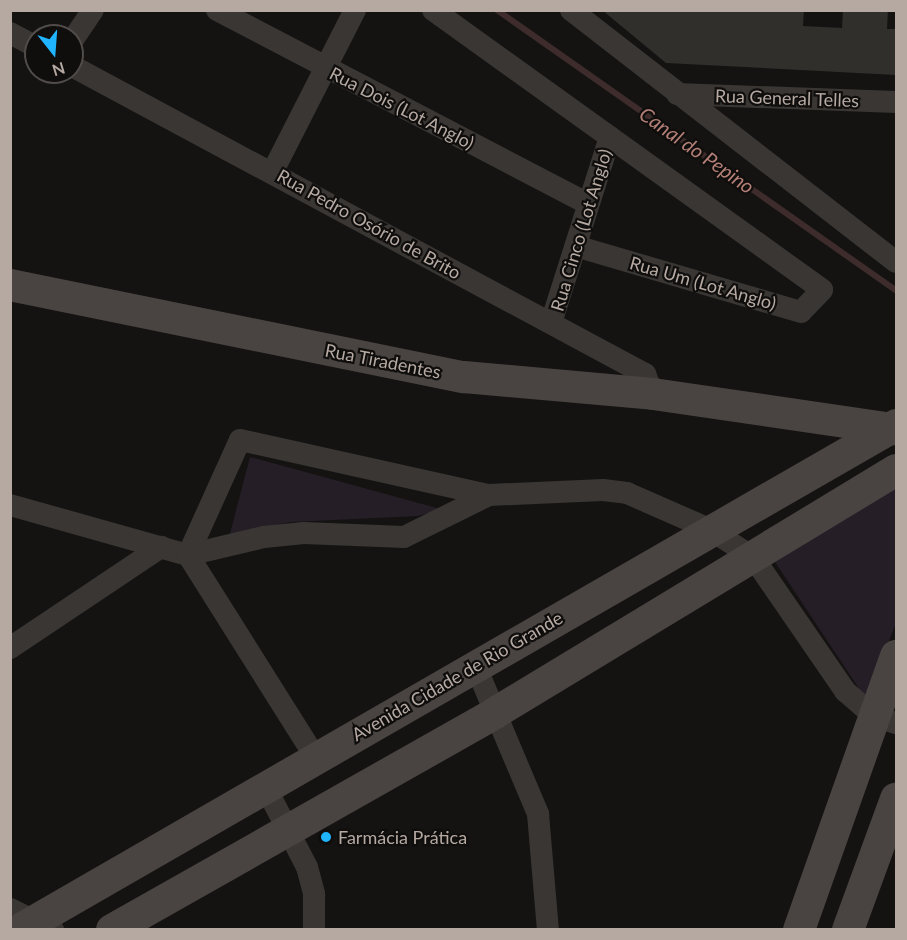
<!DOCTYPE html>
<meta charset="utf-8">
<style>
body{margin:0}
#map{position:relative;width:907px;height:940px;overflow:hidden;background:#141312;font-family:Lato,sans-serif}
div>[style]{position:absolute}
.green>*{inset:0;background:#251e27}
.stream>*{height:6px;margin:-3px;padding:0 3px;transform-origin:3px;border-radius:3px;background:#3d2c2b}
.building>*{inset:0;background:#302f2c}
.street>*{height:22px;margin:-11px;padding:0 11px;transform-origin:11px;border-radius:11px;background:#393633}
.secondary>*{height:32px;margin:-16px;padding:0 16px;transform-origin:16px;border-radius:16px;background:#494441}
.dots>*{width:16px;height:16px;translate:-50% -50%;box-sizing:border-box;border:3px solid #0f0e0d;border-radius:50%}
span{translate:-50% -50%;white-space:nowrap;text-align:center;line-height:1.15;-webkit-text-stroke:4.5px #0f0e0d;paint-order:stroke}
.street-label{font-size:18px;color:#b5a9a2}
.poi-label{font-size:18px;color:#b5a9a2}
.left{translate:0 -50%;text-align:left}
.water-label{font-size:20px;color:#b37f76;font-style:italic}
.frame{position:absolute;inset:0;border:12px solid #b5a9a2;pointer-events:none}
.north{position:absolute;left:24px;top:24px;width:60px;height:60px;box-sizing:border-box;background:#0f0e0d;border:2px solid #514c49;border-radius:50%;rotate:163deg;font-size:16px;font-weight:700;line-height:24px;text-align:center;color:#b5a9a2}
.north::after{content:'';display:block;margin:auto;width:21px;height:27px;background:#20b4fe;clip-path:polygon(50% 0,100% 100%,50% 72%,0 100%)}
</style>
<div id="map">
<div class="green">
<div style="clip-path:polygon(250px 457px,444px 510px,417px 516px,291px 522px,230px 534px)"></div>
<div style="clip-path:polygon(896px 483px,896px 623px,866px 699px,775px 562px)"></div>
</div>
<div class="stream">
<div style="left:497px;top:10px;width:487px;rotate:35.1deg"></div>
</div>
<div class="building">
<div style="clip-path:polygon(602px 10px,804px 10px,803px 26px,842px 28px,843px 10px,888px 10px,887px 29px,896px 29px,896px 75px,666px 63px)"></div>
</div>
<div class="street">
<div style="left:217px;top:10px;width:419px;rotate:27.6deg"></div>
<div style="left:433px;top:10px;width:479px;rotate:35.7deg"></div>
<div style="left:822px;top:290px;width:30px;rotate:134deg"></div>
<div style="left:801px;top:312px;width:235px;rotate:-163.7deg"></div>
<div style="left:571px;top:10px;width:411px;rotate:37.8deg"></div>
<div style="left:10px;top:33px;width:30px;rotate:28deg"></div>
<div style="left:72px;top:41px;width:37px;rotate:-56deg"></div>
<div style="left:72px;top:66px;width:651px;rotate:28.26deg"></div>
<div style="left:645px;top:374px;width:22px;rotate:68deg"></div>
<div style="left:677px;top:94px;width:219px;rotate:2.1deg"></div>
<div style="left:273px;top:171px;width:181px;rotate:-63deg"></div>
<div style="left:551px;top:323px;width:195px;rotate:-72.4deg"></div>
<div style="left:10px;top:505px;width:185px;rotate:15.7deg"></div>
<div style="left:188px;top:555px;width:78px;rotate:-13.3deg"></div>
<div style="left:264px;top:537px;width:40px;rotate:-5.7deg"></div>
<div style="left:304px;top:533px;width:100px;rotate:2.3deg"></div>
<div style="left:404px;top:537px;width:95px;rotate:-26.3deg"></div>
<div style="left:188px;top:555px;width:126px;rotate:-65.7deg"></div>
<div style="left:240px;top:440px;width:255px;rotate:12.5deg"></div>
<div style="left:489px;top:495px;width:114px;rotate:-2.5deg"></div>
<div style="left:603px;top:490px;width:24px;rotate:7deg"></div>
<div style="left:627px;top:493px;width:90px;rotate:23.7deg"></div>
<div style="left:709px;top:529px;width:52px;rotate:32.5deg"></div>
<div style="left:753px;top:557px;width:163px;rotate:55.5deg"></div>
<div style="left:845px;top:691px;width:38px;rotate:41deg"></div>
<div style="left:874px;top:716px;width:23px;rotate:18deg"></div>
<div style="left:188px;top:555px;width:239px;rotate:57.8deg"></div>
<div style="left:10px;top:648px;width:182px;rotate:-33.8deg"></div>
<div style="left:476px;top:667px;width:160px;rotate:67.1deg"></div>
<div style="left:538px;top:814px;width:116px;rotate:85.1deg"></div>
<div style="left:266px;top:788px;width:89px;rotate:62.6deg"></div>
<div style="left:307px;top:867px;width:28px;rotate:75deg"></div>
<div style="left:314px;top:894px;width:36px;rotate:90deg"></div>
<div style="left:10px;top:909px;width:48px;rotate:26deg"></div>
</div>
<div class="secondary">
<div style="left:10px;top:285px;width:463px;rotate:11.5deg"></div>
<div style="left:464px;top:377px;width:190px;rotate:5.1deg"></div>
<div style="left:653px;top:394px;width:244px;rotate:8.3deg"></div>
<div style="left:19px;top:930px;width:1012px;rotate:-29.93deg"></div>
<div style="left:112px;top:930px;width:440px;rotate:-29.5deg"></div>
<div style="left:495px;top:713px;width:469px;rotate:-31.2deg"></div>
<div style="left:799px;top:930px;width:291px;rotate:-70.5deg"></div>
<div style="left:848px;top:930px;width:140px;rotate:-69.9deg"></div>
</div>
<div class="dots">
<div style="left:326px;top:837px;background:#20b4fe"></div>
</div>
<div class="street-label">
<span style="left:787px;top:98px;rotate:2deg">Rua General Telles</span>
<span style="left:402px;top:108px;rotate:27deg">Rua Dois (Lot Anglo)</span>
<span style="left:369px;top:224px;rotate:29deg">Rua Pedro Osório de Brito</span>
<span style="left:581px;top:230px;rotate:-73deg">Rua Cinco (Lot Anglo)</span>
<span style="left:703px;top:283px;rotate:16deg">Rua Um (Lot Anglo)</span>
<span style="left:383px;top:361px;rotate:11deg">Rua Tiradentes</span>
<span style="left:457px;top:676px;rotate:-30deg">Avenida Cidade de Rio Grande</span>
</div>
<div class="poi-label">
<span class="left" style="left:338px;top:837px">Farmácia Prática</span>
</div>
<div class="water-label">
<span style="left:697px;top:150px;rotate:35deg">Canal do Pepino</span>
</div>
<div class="frame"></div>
<div class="north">N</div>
</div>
